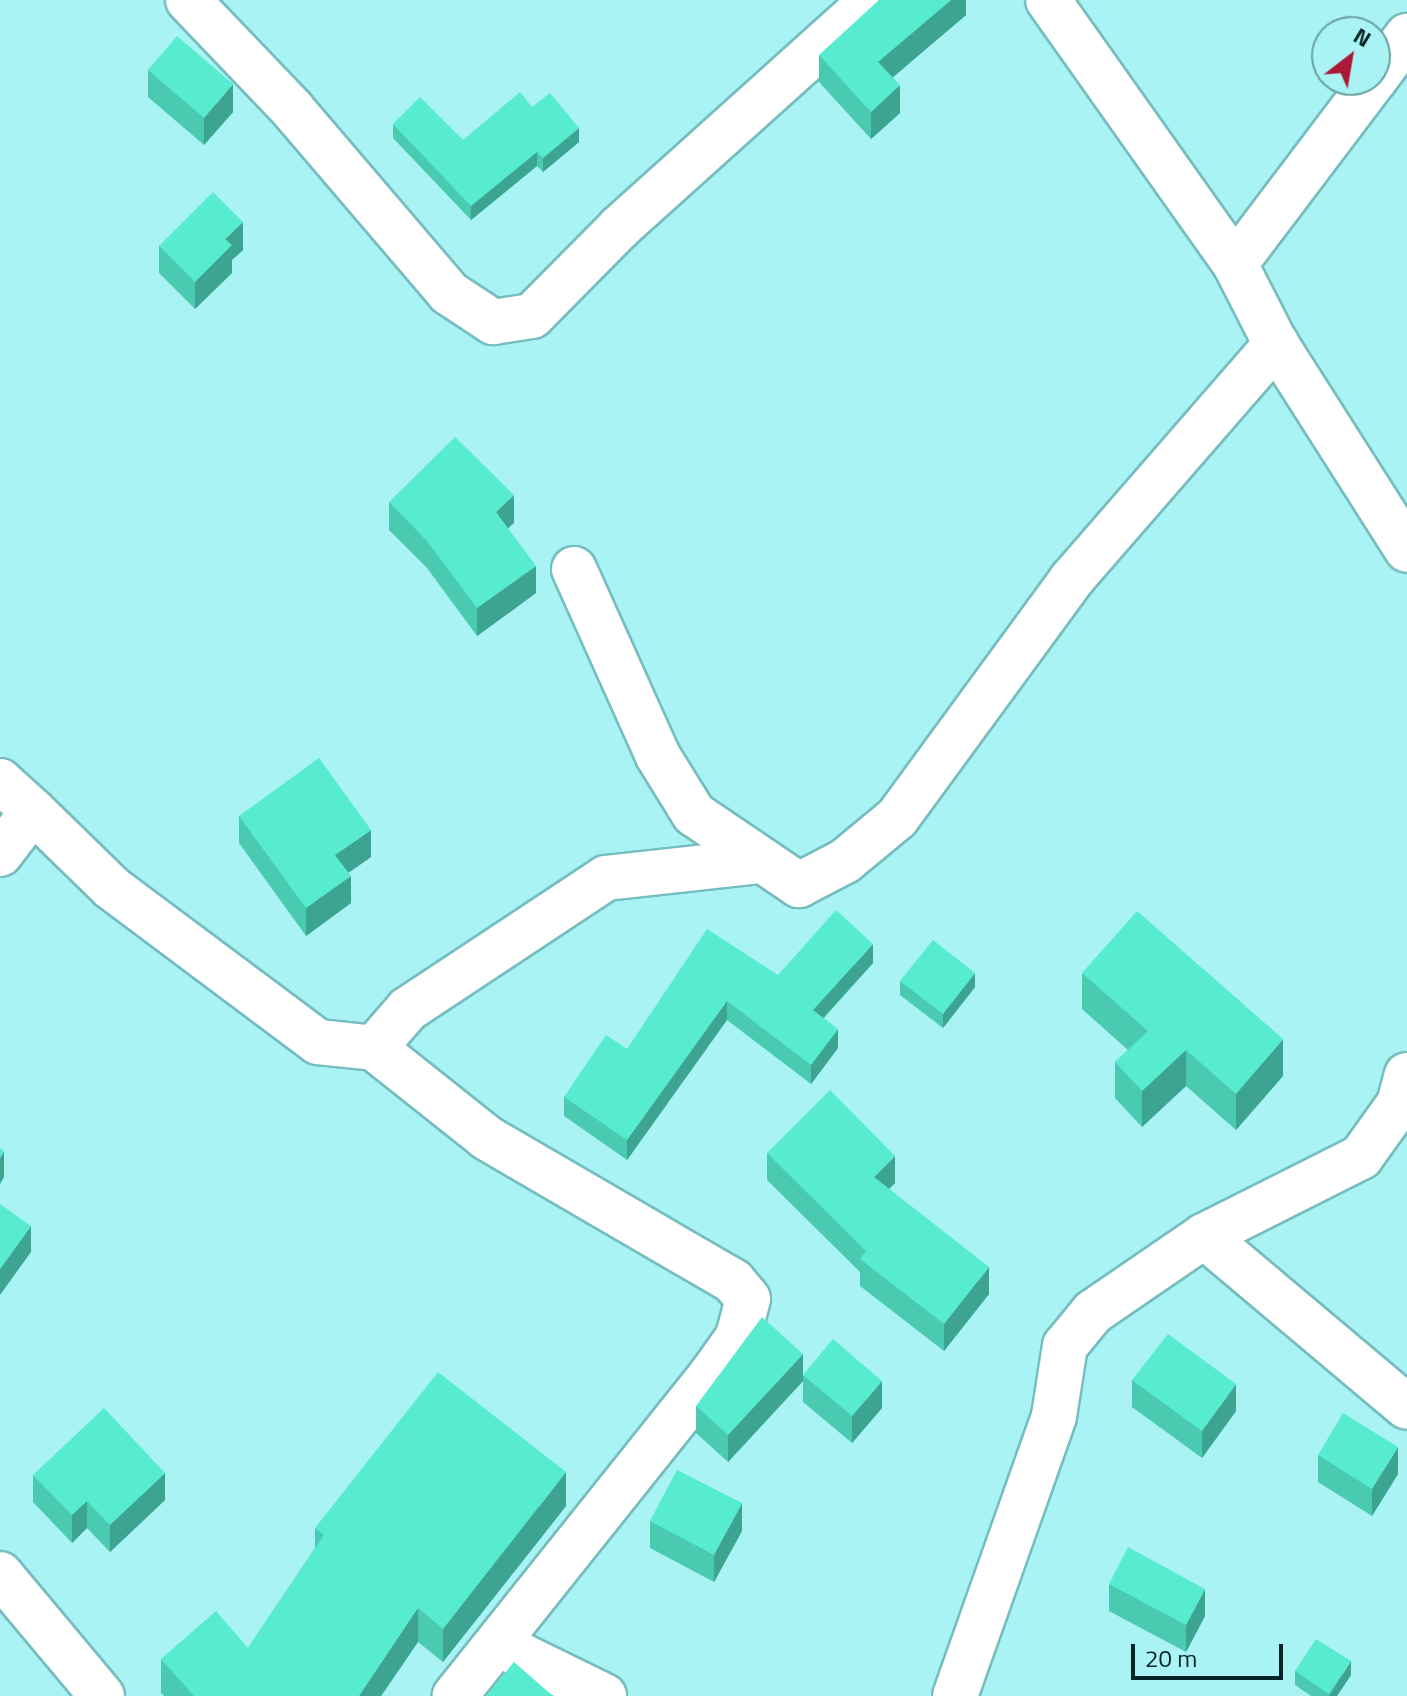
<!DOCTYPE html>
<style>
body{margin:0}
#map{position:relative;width:1407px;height:1696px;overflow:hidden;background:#aaf3f5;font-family:"Titillium Web",sans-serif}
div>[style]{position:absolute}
.roads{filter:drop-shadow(2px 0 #76bdbf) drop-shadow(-2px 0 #76bdbf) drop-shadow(0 2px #76bdbf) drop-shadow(0 -2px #76bdbf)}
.minor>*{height:44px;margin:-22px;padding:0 22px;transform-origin:22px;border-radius:22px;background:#fff}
.wall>*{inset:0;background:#4bcab2}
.shaded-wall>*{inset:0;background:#3da491}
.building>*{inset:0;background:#57ebcf}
span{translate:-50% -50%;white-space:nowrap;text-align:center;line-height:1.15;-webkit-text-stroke:6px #aaf3f5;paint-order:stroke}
.north{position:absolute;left:1311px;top:16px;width:80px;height:80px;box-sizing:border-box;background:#aaf3f5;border:2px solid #68a0a2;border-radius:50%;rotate:31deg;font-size:22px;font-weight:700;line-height:32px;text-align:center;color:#052425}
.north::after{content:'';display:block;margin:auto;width:28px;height:36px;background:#ad1836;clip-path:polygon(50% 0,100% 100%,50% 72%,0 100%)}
.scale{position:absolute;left:1131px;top:1644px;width:152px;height:36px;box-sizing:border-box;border:4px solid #052425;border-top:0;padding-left:10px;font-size:24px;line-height:28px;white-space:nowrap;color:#052425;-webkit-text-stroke:6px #aaf3f5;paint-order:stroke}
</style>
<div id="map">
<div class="roads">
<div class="minor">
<div style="left:188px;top:0;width:151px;rotate:46.3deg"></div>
<div style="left:292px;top:109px;width:242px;rotate:49.5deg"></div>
<div style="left:449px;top:293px;width:53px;rotate:33.4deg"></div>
<div style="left:493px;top:322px;width:39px;rotate:-9deg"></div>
<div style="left:532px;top:316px;width:124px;rotate:-45.3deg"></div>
<div style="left:619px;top:228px;width:341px;rotate:-42deg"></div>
<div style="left:1048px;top:0;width:324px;rotate:54.7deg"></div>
<div style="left:1235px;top:264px;width:90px;rotate:62.9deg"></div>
<div style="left:1276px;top:344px;width:244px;rotate:57.5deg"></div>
<div style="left:1375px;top:79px;width:54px;rotate:-53.3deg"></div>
<div style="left:1235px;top:264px;width:231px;rotate:-52.9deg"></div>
<div style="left:574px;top:569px;width:205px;rotate:65.8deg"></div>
<div style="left:658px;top:756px;width:68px;rotate:58.2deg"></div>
<div style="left:694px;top:814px;width:127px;rotate:34.1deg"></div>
<div style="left:799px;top:885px;width:52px;rotate:-27.6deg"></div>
<div style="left:845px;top:861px;width:67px;rotate:-39.6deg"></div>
<div style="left:897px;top:818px;width:295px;rotate:-53.8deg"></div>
<div style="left:1071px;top:580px;width:313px;rotate:-49deg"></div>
<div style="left:0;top:781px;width:45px;rotate:42.3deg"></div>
<div style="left:0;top:854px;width:54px;rotate:-52.5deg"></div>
<div style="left:33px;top:811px;width:110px;rotate:44.3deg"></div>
<div style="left:112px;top:888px;width:257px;rotate:36.8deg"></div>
<div style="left:318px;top:1042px;width:56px;rotate:6.1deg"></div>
<div style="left:374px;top:1048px;width:144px;rotate:38.5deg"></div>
<div style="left:487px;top:1138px;width:285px;rotate:30.2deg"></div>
<div style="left:733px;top:1281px;width:23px;rotate:50deg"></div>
<div style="left:748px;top:1299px;width:39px;rotate:105deg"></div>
<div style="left:738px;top:1337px;width:47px;rotate:125.4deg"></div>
<div style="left:711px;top:1375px;width:411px;rotate:128.6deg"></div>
<div style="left:374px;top:1048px;width:52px;rotate:-48.9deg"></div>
<div style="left:408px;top:1009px;width:237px;rotate:-33.5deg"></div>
<div style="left:606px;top:878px;width:155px;rotate:-6.3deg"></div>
<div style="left:1204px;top:1236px;width:265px;rotate:40.1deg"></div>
<div style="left:0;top:1574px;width:159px;rotate:50.1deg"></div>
<div style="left:500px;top:1645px;width:116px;rotate:26.1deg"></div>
<div style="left:955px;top:1696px;width:297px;rotate:-70.5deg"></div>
<div style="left:1054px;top:1416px;width:71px;rotate:-81.1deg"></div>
<div style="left:1065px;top:1346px;width:44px;rotate:-50.5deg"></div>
<div style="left:1093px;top:1312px;width:135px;rotate:-34.4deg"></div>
<div style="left:1204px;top:1236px;width:176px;rotate:-26.7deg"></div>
<div style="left:1361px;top:1157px;width:65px;rotate:-54.4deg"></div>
<div style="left:1399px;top:1104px;width:30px;rotate:-75deg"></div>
</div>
</div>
<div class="wall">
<div style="clip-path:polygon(966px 0,966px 15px,893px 77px,900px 113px,871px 139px,819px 82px,819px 55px)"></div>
<div style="clip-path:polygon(148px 70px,233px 112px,204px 145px,148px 97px)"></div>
<div style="clip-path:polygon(532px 107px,579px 142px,543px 172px,537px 166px,471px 220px,393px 138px,393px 124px,463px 140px)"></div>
<div style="clip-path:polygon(159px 246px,243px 250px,232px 260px,232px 273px,195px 309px,159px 273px)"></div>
<div style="clip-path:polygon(389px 502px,514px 523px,508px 528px,536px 593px,477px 636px,427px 568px,389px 530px)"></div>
<div style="clip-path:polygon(239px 816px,371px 857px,348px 873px,351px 903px,306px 936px,239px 843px)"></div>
<div style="clip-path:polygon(873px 963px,824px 1018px,838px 1048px,811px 1084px,727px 1020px,627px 1160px,564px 1116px,564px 1097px,627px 1049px,778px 975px)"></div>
<div style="clip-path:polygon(1082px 973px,1283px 1076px,1236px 1130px,1186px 1086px,1142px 1127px,1115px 1098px,1115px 1062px,1128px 1050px,1082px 1009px)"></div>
<div style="clip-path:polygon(900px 981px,975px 987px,943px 1028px,900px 995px)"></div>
<div style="clip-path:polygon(767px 1153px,895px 1183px,889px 1189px,989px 1294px,944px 1351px,860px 1286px,860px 1272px,767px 1180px)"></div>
<div style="clip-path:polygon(803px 1375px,882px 1408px,852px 1443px,803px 1402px)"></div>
<div style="clip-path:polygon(1132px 1380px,1236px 1411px,1202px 1458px,1132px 1407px)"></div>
<div style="clip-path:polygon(803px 1381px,728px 1462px,696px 1433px,696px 1406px)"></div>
<div style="clip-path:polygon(1318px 1455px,1398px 1474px,1372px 1516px,1318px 1482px)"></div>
<div style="clip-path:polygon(33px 1475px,165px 1500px,110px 1552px,87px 1528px,72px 1543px,33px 1502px)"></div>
<div style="clip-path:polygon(566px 1506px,443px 1662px,418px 1642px,381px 1696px,164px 1696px,161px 1693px,161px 1659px,248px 1648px,315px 1548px,315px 1528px)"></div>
<div style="clip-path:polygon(650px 1521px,742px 1531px,714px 1582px,650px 1548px)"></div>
<div style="clip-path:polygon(1109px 1584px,1205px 1616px,1186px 1652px,1109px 1611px)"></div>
<div style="clip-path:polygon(1295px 1671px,1351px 1675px,1337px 1696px,1311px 1696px,1295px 1685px)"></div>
</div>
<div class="shaded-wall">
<div style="clip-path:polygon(951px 0,966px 0,966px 15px,878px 90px,878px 62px)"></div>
<div style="clip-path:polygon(233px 84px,233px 112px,204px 145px,204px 118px)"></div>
<div style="clip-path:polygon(900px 85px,900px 113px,871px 139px,871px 112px)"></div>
<div style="clip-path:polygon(579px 128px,579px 142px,543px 172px,543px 158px)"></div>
<div style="clip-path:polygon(537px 152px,537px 166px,471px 220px,471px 206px)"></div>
<div style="clip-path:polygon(243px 222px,243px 250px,232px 260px,232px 273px,195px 309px,195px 282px,225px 239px)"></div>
<div style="clip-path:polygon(514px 495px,514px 523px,496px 539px,496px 512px)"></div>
<div style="clip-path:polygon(536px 566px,536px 593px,477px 636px,477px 608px)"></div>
<div style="clip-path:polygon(371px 830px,371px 857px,335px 882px,335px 855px)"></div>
<div style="clip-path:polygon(351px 876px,351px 903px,306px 936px,306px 908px)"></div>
<div style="clip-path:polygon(873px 944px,873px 963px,813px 1029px,813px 1010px)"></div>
<div style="clip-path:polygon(975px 973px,975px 987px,943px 1028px,943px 1014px)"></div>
<div style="clip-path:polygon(727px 1001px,727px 1020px,627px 1160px,627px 1140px)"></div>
<div style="clip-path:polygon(838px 1029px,838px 1048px,811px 1084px,811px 1065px)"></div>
<div style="clip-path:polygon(1283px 1039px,1283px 1076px,1236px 1130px,1236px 1094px)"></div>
<div style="clip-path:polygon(1186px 1050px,1186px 1086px,1142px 1127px,1142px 1091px)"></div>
<div style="clip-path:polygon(4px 1151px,4px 1177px,0 1184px,0 1158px)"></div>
<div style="clip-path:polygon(895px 1156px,895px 1183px,874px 1204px,874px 1177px)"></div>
<div style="clip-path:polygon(31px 1226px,31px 1252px,0 1295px,0 1269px)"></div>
<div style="clip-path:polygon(989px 1267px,989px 1294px,944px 1351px,944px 1324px)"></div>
<div style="clip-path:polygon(803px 1354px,803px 1381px,728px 1462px,728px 1435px)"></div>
<div style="clip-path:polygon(882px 1381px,882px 1408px,852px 1443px,852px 1416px)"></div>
<div style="clip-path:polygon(1236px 1384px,1236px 1411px,1202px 1458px,1202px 1431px)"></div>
<div style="clip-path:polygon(1398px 1447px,1398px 1474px,1372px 1516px,1372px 1489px)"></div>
<div style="clip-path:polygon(566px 1472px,566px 1506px,443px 1662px,443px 1629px)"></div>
<div style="clip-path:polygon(165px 1473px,165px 1500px,110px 1552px,110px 1525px)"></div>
<div style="clip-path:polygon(87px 1501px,87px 1528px,72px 1543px,72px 1515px)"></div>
<div style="clip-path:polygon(742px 1503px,742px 1531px,714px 1582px,714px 1555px)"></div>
<div style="clip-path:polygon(1205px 1589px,1205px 1616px,1186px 1652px,1186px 1625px)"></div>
<div style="clip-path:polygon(418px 1608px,418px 1642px,381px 1696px,359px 1696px)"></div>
<div style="clip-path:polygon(1351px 1661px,1351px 1675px,1337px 1696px,1329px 1696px)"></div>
</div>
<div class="building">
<div style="clip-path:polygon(879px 0,951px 0,878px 62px,900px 85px,871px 112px,819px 55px)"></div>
<div style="clip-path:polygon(177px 36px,233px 84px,204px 118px,148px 70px)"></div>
<div style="clip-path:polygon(520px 92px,532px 107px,550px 93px,579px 128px,543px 158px,537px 152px,471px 206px,393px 124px,420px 97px,463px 140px)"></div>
<div style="clip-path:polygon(213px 192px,243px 222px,225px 239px,232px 245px,195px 282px,159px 246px)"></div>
<div style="clip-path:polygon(455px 437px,514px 495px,496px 512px,536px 566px,477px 608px,427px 541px,389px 502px)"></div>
<div style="clip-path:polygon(319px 758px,371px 830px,335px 855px,351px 876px,306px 908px,239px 816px)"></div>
<div style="clip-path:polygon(836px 910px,873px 944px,813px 1010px,838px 1029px,811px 1065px,727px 1001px,627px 1140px,564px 1097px,606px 1035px,627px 1049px,707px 929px,778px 975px)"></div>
<div style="clip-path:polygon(1137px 911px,1283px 1039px,1236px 1094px,1186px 1050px,1142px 1091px,1115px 1062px,1148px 1031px,1082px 973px)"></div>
<div style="clip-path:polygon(933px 940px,975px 973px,943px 1014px,900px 981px)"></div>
<div style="clip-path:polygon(830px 1090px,895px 1156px,874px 1177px,989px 1267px,944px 1324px,860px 1259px,866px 1251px,767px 1153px)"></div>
<div style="clip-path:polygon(0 1148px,4px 1151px,0 1158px)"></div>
<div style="clip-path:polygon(0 1204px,31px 1226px,0 1269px)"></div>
<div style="clip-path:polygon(762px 1317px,803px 1354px,728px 1435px,696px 1406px)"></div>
<div style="clip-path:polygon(1168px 1334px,1236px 1384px,1202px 1431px,1132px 1380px)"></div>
<div style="clip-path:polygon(833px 1339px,882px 1381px,852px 1416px,803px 1375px)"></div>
<div style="clip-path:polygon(438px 1372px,566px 1472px,443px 1629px,418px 1608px,359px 1696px,194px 1696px,161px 1659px,216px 1611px,248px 1648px,324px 1535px,315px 1528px)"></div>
<div style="clip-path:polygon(104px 1408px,165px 1473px,110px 1525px,87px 1501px,72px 1515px,33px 1475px)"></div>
<div style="clip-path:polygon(1343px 1413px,1398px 1447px,1372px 1489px,1318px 1455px)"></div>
<div style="clip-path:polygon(677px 1470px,742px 1503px,714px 1555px,650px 1521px)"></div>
<div style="clip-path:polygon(1128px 1547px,1205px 1589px,1186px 1625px,1109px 1584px)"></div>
<div style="clip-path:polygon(1316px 1639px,1351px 1661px,1329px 1694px,1295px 1671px)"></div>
<div style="clip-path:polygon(514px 1662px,553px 1696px,486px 1696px)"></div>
</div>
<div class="north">N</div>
<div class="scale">20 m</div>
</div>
